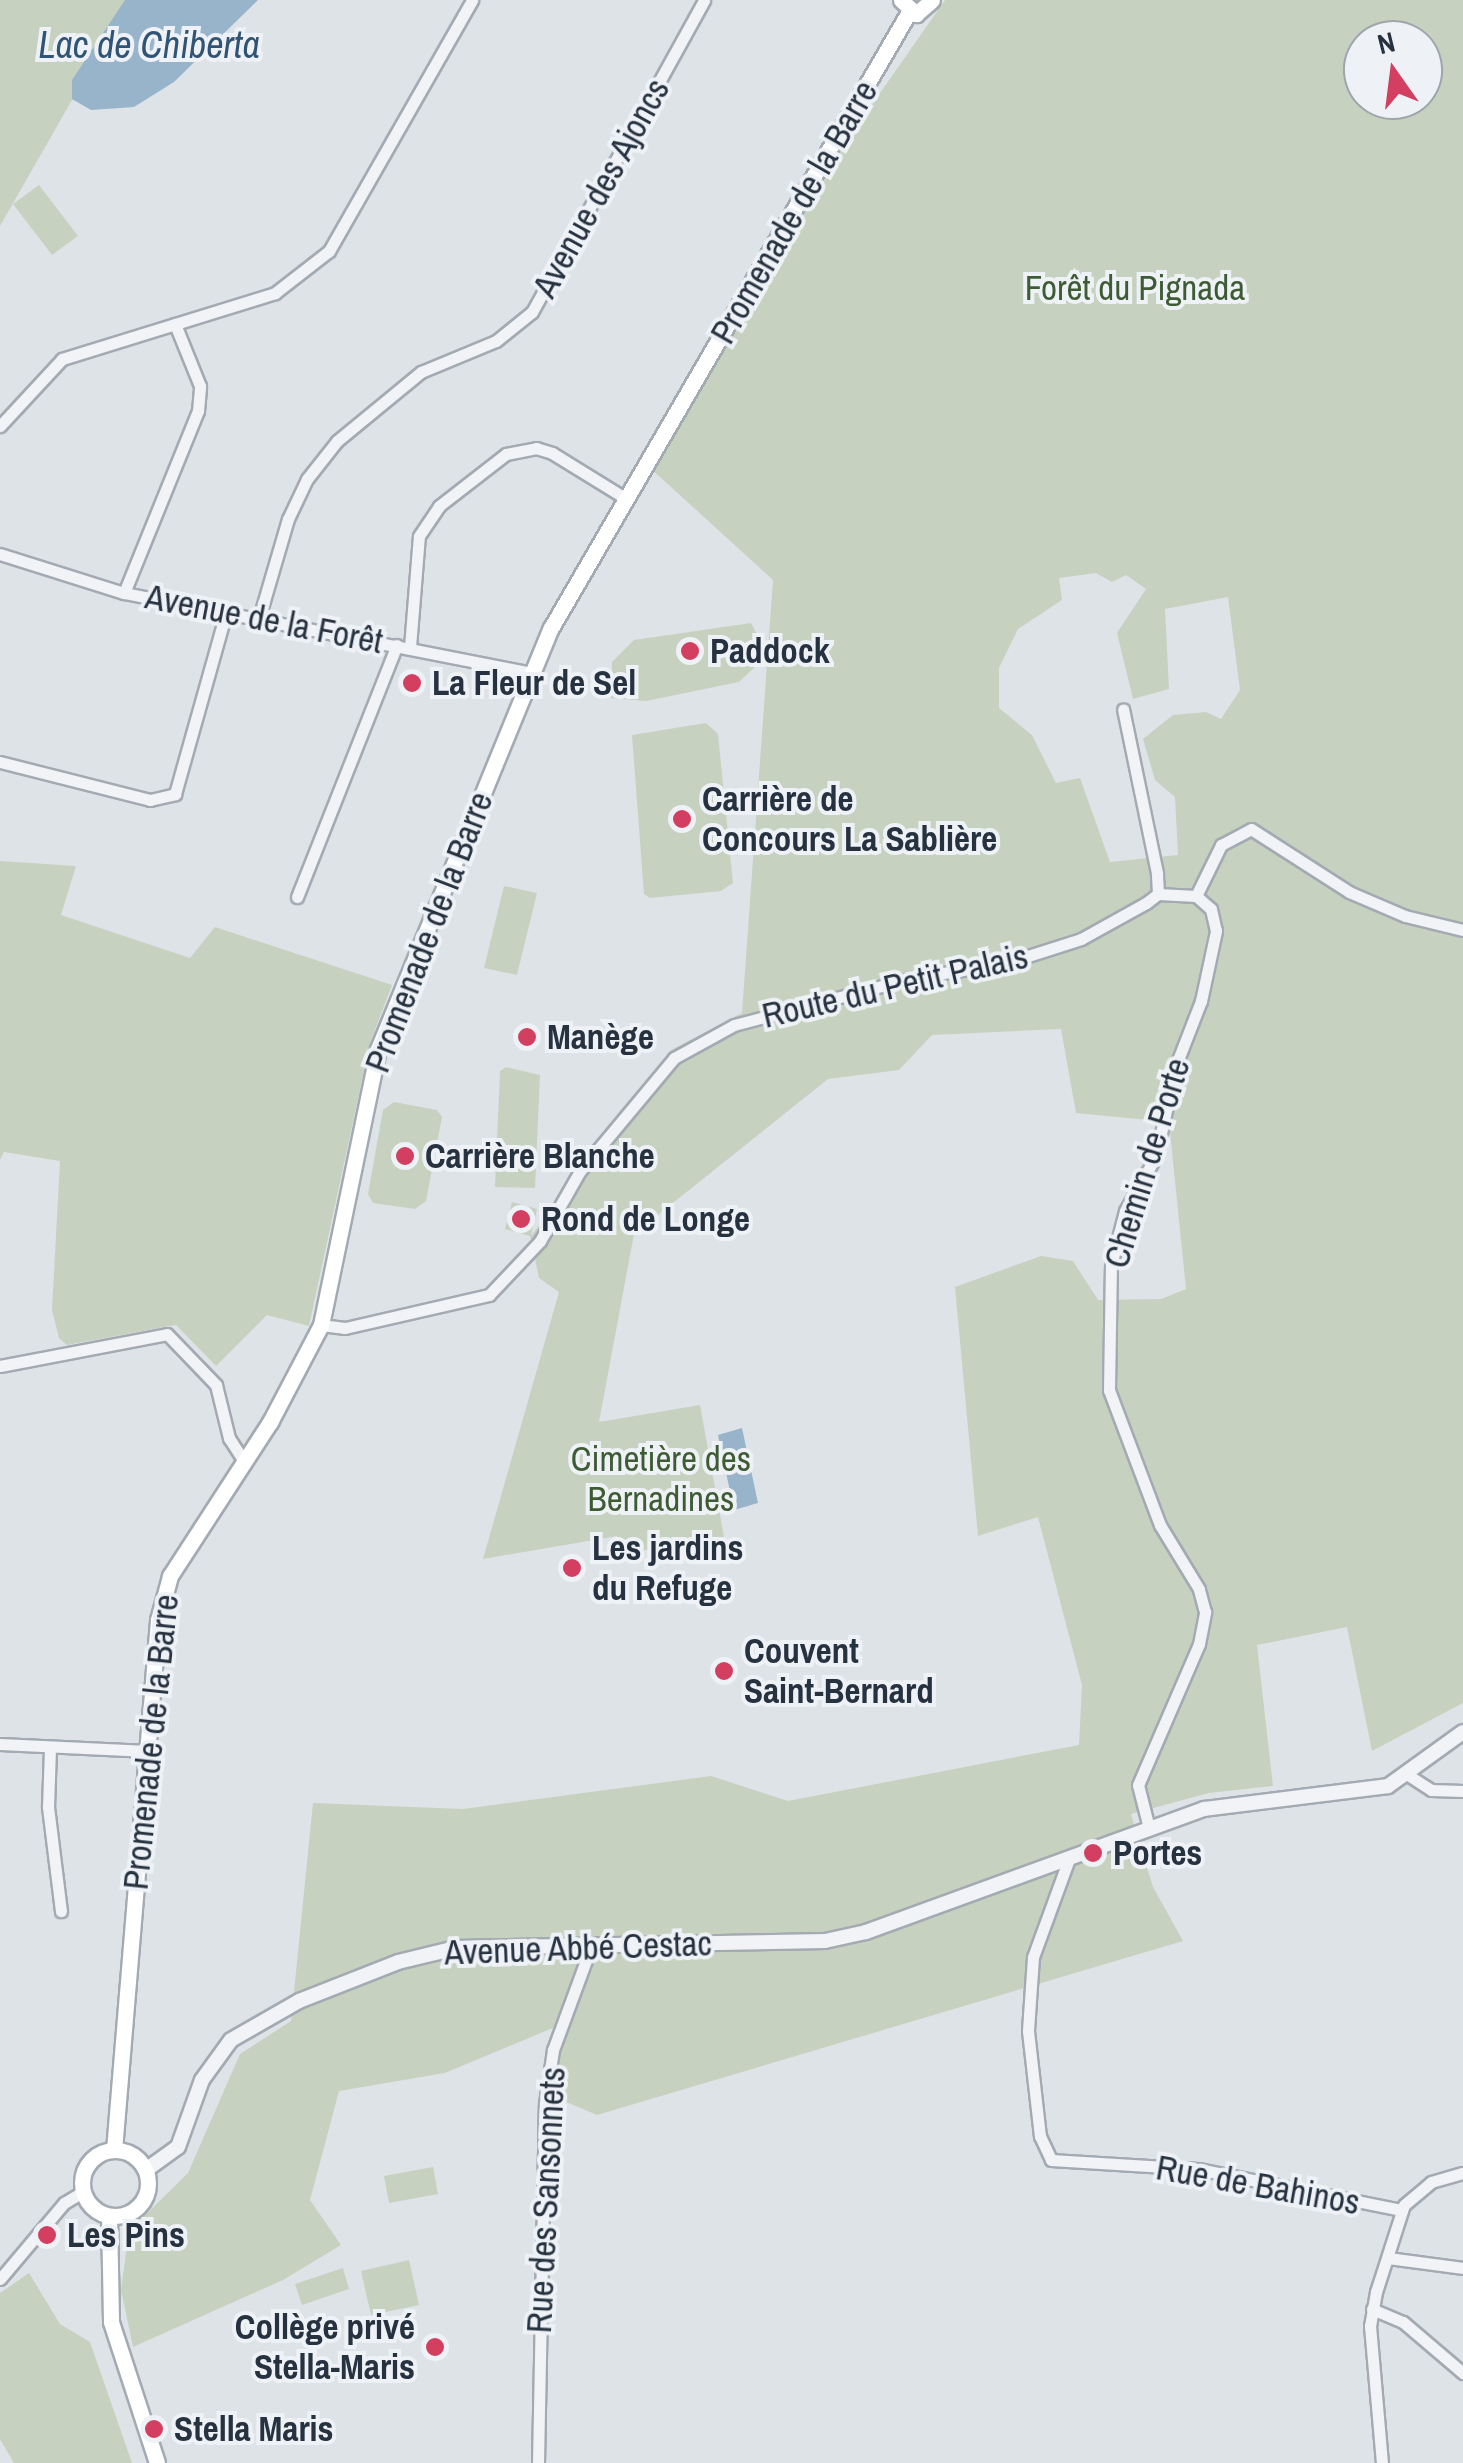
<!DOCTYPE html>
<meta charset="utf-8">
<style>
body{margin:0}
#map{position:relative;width:1463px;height:2463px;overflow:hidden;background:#dee3e8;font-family:"Archivo Narrow",sans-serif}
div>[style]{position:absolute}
.green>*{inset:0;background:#c6d2bf}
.water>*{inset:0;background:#98b4ca}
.roads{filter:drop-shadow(2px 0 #a3aab2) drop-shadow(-2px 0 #a3aab2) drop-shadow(0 2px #a3aab2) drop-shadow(0 -2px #a3aab2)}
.minor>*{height:11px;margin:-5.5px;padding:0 5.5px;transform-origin:5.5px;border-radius:5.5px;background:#f1f3f7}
.tertiary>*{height:14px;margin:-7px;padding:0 7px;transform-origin:7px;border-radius:7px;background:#f1f3f7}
.secondary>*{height:15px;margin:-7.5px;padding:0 7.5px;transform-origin:7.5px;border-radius:7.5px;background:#fff}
.secondary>.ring{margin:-7.5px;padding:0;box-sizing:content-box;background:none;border:15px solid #fff;border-radius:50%}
.dots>*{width:28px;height:28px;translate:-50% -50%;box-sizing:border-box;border:5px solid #eef2f6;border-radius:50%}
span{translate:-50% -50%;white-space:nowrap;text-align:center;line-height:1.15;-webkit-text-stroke:8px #eef2f6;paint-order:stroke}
.street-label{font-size:35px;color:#273240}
.park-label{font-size:35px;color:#3e5c34}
.poi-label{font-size:35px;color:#273240;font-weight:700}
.left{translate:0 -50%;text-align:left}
.right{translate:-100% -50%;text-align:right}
.water-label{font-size:38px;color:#305475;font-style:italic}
.north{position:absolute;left:1343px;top:20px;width:100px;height:100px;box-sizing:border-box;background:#eef2f6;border:2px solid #9ea5ad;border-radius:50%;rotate:346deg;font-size:28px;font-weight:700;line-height:40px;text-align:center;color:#273240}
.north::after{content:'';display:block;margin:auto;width:35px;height:45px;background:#d23f60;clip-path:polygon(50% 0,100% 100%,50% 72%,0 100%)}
</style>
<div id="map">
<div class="green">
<div style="clip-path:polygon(0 0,249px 0,128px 103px,72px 100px,0 226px)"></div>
<div style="clip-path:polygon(evenodd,945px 0,1463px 0,1463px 1703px,1372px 1751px,1347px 1627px,1257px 1645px,1273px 1786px,1209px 1793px,1131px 1814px,1153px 1887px,1183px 1941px,597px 2115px,550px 2095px,567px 2022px,445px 2073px,339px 2091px,310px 2200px,341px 2245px,283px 2280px,133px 2347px,121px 2290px,129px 2231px,188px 2173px,240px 2054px,291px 2021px,313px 1803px,463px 1809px,711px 1776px,788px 1801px,1079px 1745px,1082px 1685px,1038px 1517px,978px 1536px,955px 1287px,1041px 1256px,1073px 1261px,1098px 1300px,1161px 1299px,1186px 1289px,1169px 1122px,1076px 1113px,1061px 1029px,932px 1035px,899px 1070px,828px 1079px,634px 1234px,599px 1422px,700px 1405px,724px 1537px,621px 1554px,617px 1536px,483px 1559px,559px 1292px,539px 1278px,530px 1236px,505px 1229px,512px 1202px,537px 1209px,531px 1236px,671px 1050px,742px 1013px,773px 580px,649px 467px,778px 239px,945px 0,1363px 40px,1423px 40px,1423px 100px,1363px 100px,1363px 40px,945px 0,1096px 573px,1112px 582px,1126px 575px,1146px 589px,1117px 633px,1133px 699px,1169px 689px,1165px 609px,1228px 597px,1240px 690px,1221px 719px,1206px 712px,1173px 715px,1143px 739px,1155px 780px,1175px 797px,1178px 855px,1110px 862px,1080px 778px,1056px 783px,1032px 735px,999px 708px,999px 668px,1018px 629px,1062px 600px,1059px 578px,1096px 573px)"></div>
<div style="clip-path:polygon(39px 185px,78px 236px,52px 255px,13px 204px)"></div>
<div style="clip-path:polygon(751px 623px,759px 638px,756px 666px,739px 682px,646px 701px,611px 698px,612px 662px,634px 640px)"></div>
<div style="clip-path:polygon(706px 723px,718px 734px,733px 883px,721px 891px,650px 898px,644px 894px,632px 735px)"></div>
<div style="clip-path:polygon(0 861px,76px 866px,61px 915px,190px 958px,215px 927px,392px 985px,370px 1043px,309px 1326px,267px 1315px,216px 1366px,176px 1325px,67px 1345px,59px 1338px,52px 1310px,60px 1161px,4px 1152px,0 1160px)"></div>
<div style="clip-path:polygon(504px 886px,537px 893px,517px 975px,484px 968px)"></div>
<div style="clip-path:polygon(506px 1067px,540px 1075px,535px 1188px,495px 1187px,500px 1071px)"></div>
<div style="clip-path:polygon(394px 1102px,437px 1110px,442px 1117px,426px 1201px,415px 1209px,373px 1203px,368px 1194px,383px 1110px)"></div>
<div style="clip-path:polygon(433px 2167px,438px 2194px,389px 2203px,384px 2176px)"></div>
<div style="clip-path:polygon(409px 2260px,419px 2305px,371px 2315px,361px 2271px)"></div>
<div style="clip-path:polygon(343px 2268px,349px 2289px,302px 2305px,295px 2284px)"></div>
<div style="clip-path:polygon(29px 2273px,60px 2324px,90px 2342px,132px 2463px,14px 2463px,0 2439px,0 2293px)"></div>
</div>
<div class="water">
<div style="clip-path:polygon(125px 0,258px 0,174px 82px,134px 107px,91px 110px,72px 99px,72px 80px)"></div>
<div style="clip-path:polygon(742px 1428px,758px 1503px,734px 1510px,718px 1435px)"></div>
</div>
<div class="roads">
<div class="minor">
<div style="left:0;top:426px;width:91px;rotate:-47.2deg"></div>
<div style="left:62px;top:359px;width:223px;rotate:-17.2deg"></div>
<div style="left:275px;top:293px;width:68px;rotate:-37.9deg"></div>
<div style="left:329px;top:251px;width:289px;rotate:-60.3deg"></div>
<div style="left:0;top:554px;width:130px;rotate:17.5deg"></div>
<div style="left:124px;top:593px;width:415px;rotate:11.1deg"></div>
<div style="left:124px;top:593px;width:196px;rotate:-67.9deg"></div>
<div style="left:198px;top:411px;width:25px;rotate:-85deg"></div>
<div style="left:200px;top:386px;width:67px;rotate:-112deg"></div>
<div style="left:259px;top:618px;width:103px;rotate:-73.7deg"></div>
<div style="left:288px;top:519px;width:44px;rotate:-64.6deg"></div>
<div style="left:307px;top:479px;width:48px;rotate:-51.7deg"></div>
<div style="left:337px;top:441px;width:109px;rotate:-39.4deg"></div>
<div style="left:421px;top:372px;width:81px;rotate:-22.5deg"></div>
<div style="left:496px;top:341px;width:46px;rotate:-38.9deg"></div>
<div style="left:532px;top:312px;width:356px;rotate:-61.1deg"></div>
<div style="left:410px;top:647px;width:111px;rotate:-85.4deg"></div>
<div style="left:419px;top:536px;width:36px;rotate:-56deg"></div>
<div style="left:439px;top:506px;width:85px;rotate:-37.8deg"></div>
<div style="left:506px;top:454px;width:31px;rotate:-11deg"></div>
<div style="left:536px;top:448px;width:17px;rotate:17deg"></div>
<div style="left:552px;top:453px;width:86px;rotate:31.7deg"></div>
<div style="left:0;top:762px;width:155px;rotate:14.2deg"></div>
<div style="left:150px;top:800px;width:26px;rotate:-13deg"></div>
<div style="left:175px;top:794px;width:189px;rotate:-74.3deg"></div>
<div style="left:1158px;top:894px;width:38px;rotate:3deg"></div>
<div style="left:1196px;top:896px;width:57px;rotate:-63.9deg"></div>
<div style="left:1221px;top:845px;width:34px;rotate:-28deg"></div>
<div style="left:1251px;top:829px;width:117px;rotate:32.7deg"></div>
<div style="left:1349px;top:892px;width:61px;rotate:23.2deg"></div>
<div style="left:1405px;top:916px;width:60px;rotate:13.6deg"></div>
<div style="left:297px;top:897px;width:271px;rotate:-68.4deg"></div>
<div style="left:321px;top:1325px;width:24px;rotate:7deg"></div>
<div style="left:345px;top:1328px;width:148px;rotate:-12.9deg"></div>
<div style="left:489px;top:1295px;width:74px;rotate:-46.6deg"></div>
<div style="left:540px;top:1241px;width:81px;rotate:-60.3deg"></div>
<div style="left:580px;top:1171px;width:147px;rotate:-50.2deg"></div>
<div style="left:674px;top:1058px;width:68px;rotate:-28.8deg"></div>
<div style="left:734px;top:1025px;width:184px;rotate:-14.8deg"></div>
<div style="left:912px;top:978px;width:95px;rotate:-9.1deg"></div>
<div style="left:1006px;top:963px;width:79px;rotate:-17.7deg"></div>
<div style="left:1081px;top:939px;width:74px;rotate:-29deg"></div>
<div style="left:1146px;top:903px;width:15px;rotate:-37deg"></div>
<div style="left:1158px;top:894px;width:21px;rotate:-93deg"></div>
<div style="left:1157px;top:873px;width:167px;rotate:-101.7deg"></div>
<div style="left:0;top:1366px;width:170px;rotate:-10.8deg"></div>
<div style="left:167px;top:1334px;width:71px;rotate:46.1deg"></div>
<div style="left:216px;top:1385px;width:55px;rotate:76.2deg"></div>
<div style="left:229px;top:1438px;width:27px;rotate:57deg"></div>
<div style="left:0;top:1744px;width:148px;rotate:2.7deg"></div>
<div style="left:50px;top:1748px;width:59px;rotate:91.9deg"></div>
<div style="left:48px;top:1807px;width:105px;rotate:82.9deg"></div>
<div style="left:1408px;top:1775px;width:27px;rotate:33deg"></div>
<div style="left:1431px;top:1790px;width:32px;rotate:2deg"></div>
<div style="left:1149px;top:1828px;width:44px;rotate:-104.3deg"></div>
<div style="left:1138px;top:1785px;width:154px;rotate:-66.6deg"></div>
<div style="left:1199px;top:1644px;width:33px;rotate:-79deg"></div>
<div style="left:1205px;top:1612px;width:24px;rotate:-105deg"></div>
<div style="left:1199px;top:1589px;width:75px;rotate:-121.4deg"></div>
<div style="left:1160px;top:1525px;width:144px;rotate:-110.7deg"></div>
<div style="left:1109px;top:1390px;width:125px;rotate:-89.1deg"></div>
<div style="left:1111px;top:1265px;width:56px;rotate:-75.5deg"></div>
<div style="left:1125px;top:1211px;width:63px;rotate:-60.6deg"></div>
<div style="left:1156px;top:1156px;width:93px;rotate:-77.6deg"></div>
<div style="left:1176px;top:1065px;width:69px;rotate:-68.7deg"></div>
<div style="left:1201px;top:1001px;width:72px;rotate:-77.9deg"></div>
<div style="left:1216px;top:931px;width:23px;rotate:-103deg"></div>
<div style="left:1211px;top:909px;width:20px;rotate:-139deg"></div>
<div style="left:1070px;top:1856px;width:108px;rotate:110.1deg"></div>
<div style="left:1033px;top:1957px;width:74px;rotate:93.9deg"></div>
<div style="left:1028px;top:2031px;width:106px;rotate:83.5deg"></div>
<div style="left:1040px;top:2136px;width:26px;rotate:65deg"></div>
<div style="left:1051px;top:2160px;width:147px;rotate:3.5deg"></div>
<div style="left:1198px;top:2169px;width:208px;rotate:11.4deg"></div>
<div style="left:1388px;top:2258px;width:76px;rotate:7.6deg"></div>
<div style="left:0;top:2279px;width:99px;rotate:-49.9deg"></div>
<div style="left:64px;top:2203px;width:21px;rotate:-31deg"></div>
<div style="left:1372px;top:2309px;width:34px;rotate:23deg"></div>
<div style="left:1403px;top:2322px;width:79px;rotate:40.4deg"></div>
<div style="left:538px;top:2463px;width:360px;rotate:-88.9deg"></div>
<div style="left:545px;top:2103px;width:54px;rotate:-81.4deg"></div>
<div style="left:553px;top:2050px;width:113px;rotate:-69.8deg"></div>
<div style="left:1382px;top:2463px;width:138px;rotate:-95deg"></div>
<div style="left:1370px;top:2326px;width:35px;rotate:-80deg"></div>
<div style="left:1376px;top:2292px;width:91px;rotate:-72.2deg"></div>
<div style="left:1404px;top:2205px;width:35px;rotate:-40deg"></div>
<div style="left:1431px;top:2182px;width:33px;rotate:-16deg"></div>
</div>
<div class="tertiary">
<div style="left:146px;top:2170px;width:39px;rotate:-36deg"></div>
<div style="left:178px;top:2147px;width:71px;rotate:-70.3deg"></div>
<div style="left:202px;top:2080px;width:49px;rotate:-54.1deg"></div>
<div style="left:231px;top:2040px;width:78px;rotate:-29.8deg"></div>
<div style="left:299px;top:2001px;width:106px;rotate:-21.5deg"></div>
<div style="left:398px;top:1962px;width:60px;rotate:-13.6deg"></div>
<div style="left:456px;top:1948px;width:369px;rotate:-1.1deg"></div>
<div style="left:825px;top:1941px;width:42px;rotate:-12.4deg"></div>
<div style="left:866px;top:1932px;width:360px;rotate:-20deg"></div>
<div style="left:1204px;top:1809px;width:185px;rotate:-7.1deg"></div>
<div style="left:1388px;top:1786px;width:92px;rotate:-35.8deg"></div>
</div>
<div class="secondary">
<div style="left:901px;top:0;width:21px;rotate:43deg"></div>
<div style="left:916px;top:14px;width:21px;rotate:-41deg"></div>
<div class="ring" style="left:82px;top:2150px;width:51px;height:51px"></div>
<div style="left:114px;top:2150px;width:532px;rotate:-85.25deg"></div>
<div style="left:158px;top:1620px;width:46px;rotate:-74.7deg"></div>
<div style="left:170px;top:1576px;width:184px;rotate:-57deg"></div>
<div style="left:270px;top:1422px;width:110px;rotate:-62.3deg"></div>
<div style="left:321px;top:1325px;width:282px;rotate:-78.3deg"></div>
<div style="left:378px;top:1049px;width:455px;rotate:-67.7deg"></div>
<div style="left:551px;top:628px;width:712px;rotate:-59.84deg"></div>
<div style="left:109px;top:2216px;width:106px;rotate:88.9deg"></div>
<div style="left:111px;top:2322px;width:148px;rotate:71.9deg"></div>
</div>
</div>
<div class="dots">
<div style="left:690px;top:651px;background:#d23f60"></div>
<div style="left:412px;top:683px;background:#d23f60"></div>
<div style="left:682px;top:819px;background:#d23f60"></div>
<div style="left:527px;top:1037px;background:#d23f60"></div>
<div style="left:405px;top:1156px;background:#d23f60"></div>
<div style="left:521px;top:1219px;background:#d23f60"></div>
<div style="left:572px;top:1568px;background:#d23f60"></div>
<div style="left:724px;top:1671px;background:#d23f60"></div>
<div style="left:1093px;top:1853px;background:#d23f60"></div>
<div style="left:47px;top:2235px;background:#d23f60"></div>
<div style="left:435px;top:2347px;background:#d23f60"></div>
<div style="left:154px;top:2429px;background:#d23f60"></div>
</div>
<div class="street-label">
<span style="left:601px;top:188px;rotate:-61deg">Avenue des Ajoncs</span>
<span style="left:794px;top:212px;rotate:-60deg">Promenade de la Barre</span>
<span style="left:264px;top:619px;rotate:11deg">Avenue de la Forêt</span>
<span style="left:429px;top:932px;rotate:-69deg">Promenade de la Barre</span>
<span style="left:895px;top:986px;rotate:-13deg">Route du Petit Palais</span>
<span style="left:1147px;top:1163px;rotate:-73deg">Chemin de Porte</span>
<span style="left:151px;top:1742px;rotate:-84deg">Promenade de la Barre</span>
<span style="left:578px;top:1948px;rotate:-2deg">Avenue Abbé Cestac</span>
<span style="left:1258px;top:2185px;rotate:10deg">Rue de Bahinos</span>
<span style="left:546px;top:2200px;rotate:-87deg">Rue des Sansonnets</span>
</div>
<div class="park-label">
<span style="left:1135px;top:288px">Forêt du Pignada</span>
<span style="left:661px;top:1479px">Cimetière des<br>Bernadines</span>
</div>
<div class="poi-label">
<span class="left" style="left:710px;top:651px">Paddock</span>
<span class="left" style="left:432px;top:683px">La Fleur de Sel</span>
<span class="left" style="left:702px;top:819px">Carrière de<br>Concours La Sablière</span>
<span class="left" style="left:547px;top:1037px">Manège</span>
<span class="left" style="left:425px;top:1156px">Carrière Blanche</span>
<span class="left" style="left:541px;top:1219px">Rond de Longe</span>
<span class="left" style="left:592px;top:1568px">Les jardins<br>du Refuge</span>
<span class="left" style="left:744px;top:1671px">Couvent<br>Saint-Bernard</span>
<span class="left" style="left:1113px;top:1853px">Portes</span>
<span class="left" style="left:67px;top:2235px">Les Pins</span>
<span class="right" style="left:415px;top:2347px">Collège privé<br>Stella-Maris</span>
<span class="left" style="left:174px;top:2429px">Stella Maris</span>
</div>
<div class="water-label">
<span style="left:149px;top:45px">Lac de Chiberta</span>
</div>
<div class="north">N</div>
</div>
